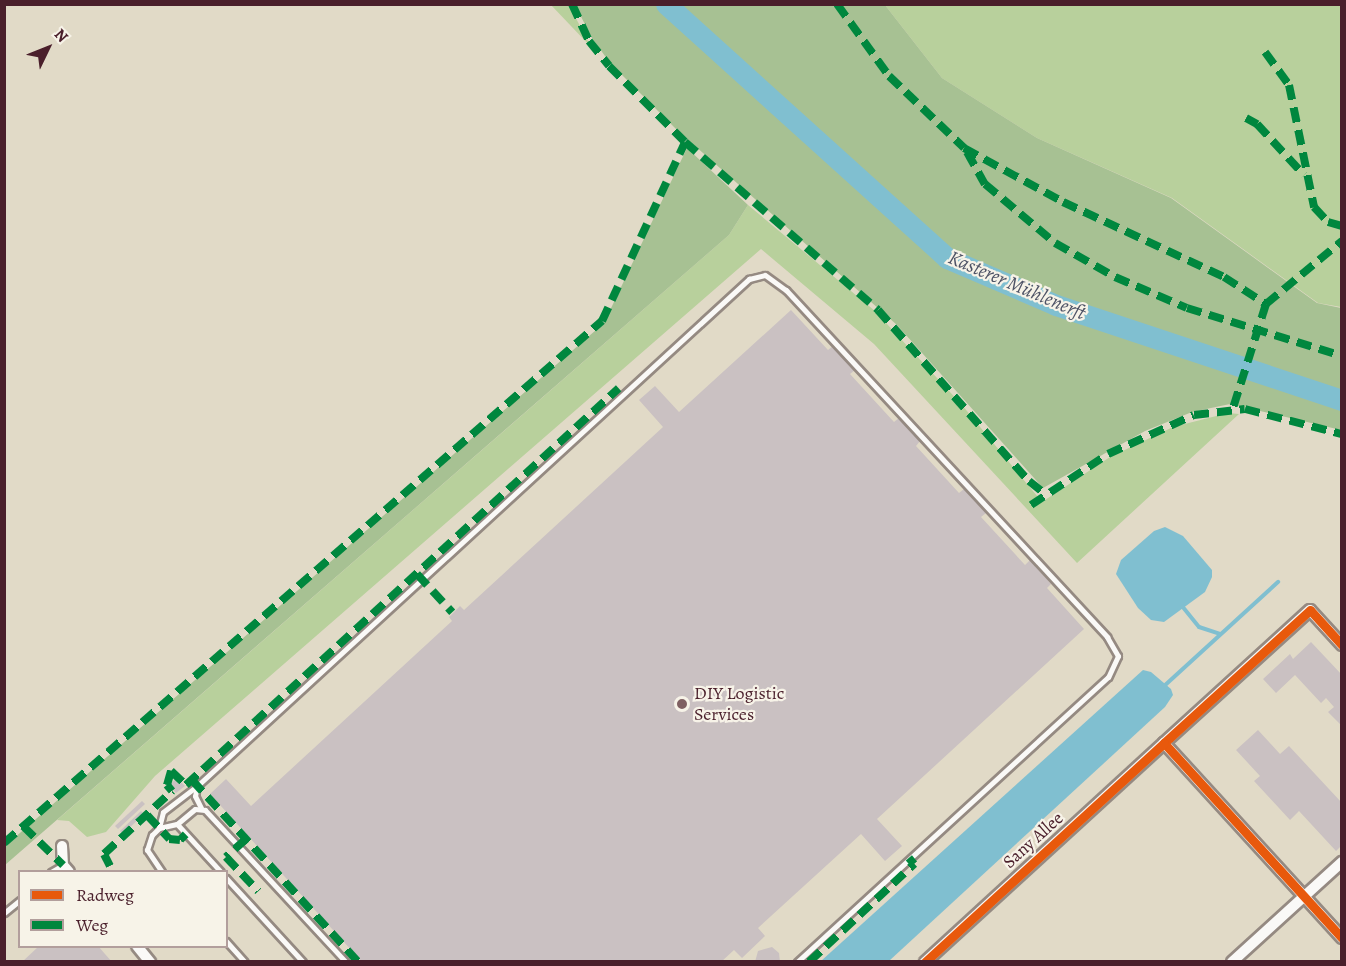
<!DOCTYPE html>
<meta charset="utf-8">
<style>
body{margin:0}
#map{position:relative;width:1346px;height:966px;overflow:hidden;background:#e1dac7;font-family:Alegreya,serif}
div>[style]{position:absolute}
.green>*{inset:0;background:#b8d09c}
.forest>*{inset:0;background:#a7c193}
.water>*{inset:0;background:#80bfd0}
.stream>*{height:4px;margin:-2px;padding:0 2px;transform-origin:2px;border-radius:2px;background:#80bfd0}
.river>*{height:21px;margin:-10.5px;padding:0 10.5px;transform-origin:10.5px;border-radius:10.5px;background:#80bfd0}
.building>*{inset:0;background:#cac1c2}
.roads{filter:drop-shadow(2px 0 #958a82) drop-shadow(-2px 0 #958a82) drop-shadow(0 2px #958a82) drop-shadow(0 -2px #958a82)}
.service>*{height:5px;margin:-2.5px;padding:0 2.5px;transform-origin:2.5px;border-radius:2.5px;background:#faf9f7}
.minor>*{height:10px;margin:-5px;padding:0 5px;transform-origin:5px;border-radius:5px;background:#faf9f7}
.quiet>*{height:8px;margin-top:-4px;transform-origin:0;background:repeating-linear-gradient(90deg,#00873e 0 15px,transparent 0 23px)}
.cycleway>*{height:9px;margin:-4.5px;padding:0 4.5px;transform-origin:4.5px;border-radius:4.5px;background:#e8590c}
.dots>*{width:16px;height:16px;translate:-50% -50%;box-sizing:border-box;border:3px solid #f7f3e8;border-radius:50%}
span{translate:-50% -50%;white-space:nowrap;text-align:center;line-height:1.15;-webkit-text-stroke:4.5px #f7f3e8;paint-order:stroke}
.poi-label{font-size:18px;color:#4a1f2b}
.left{translate:0 -50%;text-align:left}
.street-label{font-size:18px;color:#4a1f2b}
.water-label{font-size:20px;color:#4e5366;font-style:italic}
.frame{position:absolute;inset:0;border:6px solid #4a1f2b;pointer-events:none}
.legend{position:absolute;left:18px;top:870px;width:210px;height:78px;box-sizing:border-box;background:#f7f3e8;border:2px solid #b29e9c;margin:0;padding:8px 10px;list-style:none;font-size:18px;color:#4a1f2b}
.legend li{display:flex;align-items:center;gap:12px;height:30px}
.legend b{width:30px;border:2px solid #b29e9c}
.north{position:absolute;left:18px;top:18px;width:60px;height:60px;-webkit-text-stroke:4px #f7f3e8;paint-order:stroke;rotate:47deg;font-size:16px;font-weight:700;line-height:24px;text-align:center;color:#4a1f2b}
.north::after{content:'';display:block;margin:auto;width:21px;height:27px;background:#4a1f2b;clip-path:polygon(50% 0,100% 100%,50% 72%,0 100%)}
</style>
<div id="map">
<div class="green">
<div style="clip-path:polygon(551px 5px,569px 5px,591px 47px)"></div>
<div style="clip-path:polygon(885px 5px,1341px 5px,1341px 307px,1318px 303px,1172px 198px,1037px 138px,942px 78px)"></div>
<div style="clip-path:polygon(748px 205px,875px 311px,962px 405px,1042px 502px,1110px 457px,1173px 427px,1228px 413px,1239px 414px,1077px 563px,874px 344px,761px 249px,155px 776px,106px 832px,87px 837px,69px 821px,57px 820px,729px 235px)"></div>
</div>
<div class="forest">
<div style="clip-path:polygon(575px 5px,662px 5px,946px 261px,1054px 308px,1249px 379px,1341px 406px,1341px 430px,1230px 404px,1192px 412px,1145px 431px,1043px 488px,897px 325px,677px 130px,610px 63px,592px 38px)"></div>
<div style="clip-path:polygon(670px 5px,885px 5px,942px 78px,1037px 138px,1171px 198px,1317px 303px,1341px 308px,1341px 397px,1058px 301px,949px 255px)"></div>
<div style="clip-path:polygon(687px 148px,748px 205px,729px 235px,5px 865px,5px 846px,604px 323px)"></div>
</div>
<div class="water">
<div style="clip-path:polygon(1165px 527px,1183px 536px,1212px 570px,1212px 577px,1205px 592px,1164px 622px,1151px 620px,1138px 608px,1116px 574px,1121px 560px,1154px 531px)"></div>
<div style="clip-path:polygon(1143px 670px,1151px 672px,1171px 689px,1173px 695px,1165px 707px,889px 961px,821px 961px)"></div>
</div>
<div class="stream">
<div style="left:1182px;top:606px;width:27px;rotate:51deg"></div>
<div style="left:1199px;top:627px;width:22px;rotate:18deg"></div>
<div style="left:1163px;top:687px;width:156px;rotate:-42.4deg"></div>
</div>
<div class="river">
<div style="left:666px;top:4px;width:379px;rotate:42.1deg"></div>
<div style="left:947px;top:258px;width:119px;rotate:23.3deg"></div>
<div style="left:1056px;top:305px;width:301px;rotate:18.4deg"></div>
</div>
<div class="building">
<div style="clip-path:polygon(791px 310px,828px 350px,833px 346px,855px 370px,850px 374px,894px 422px,899px 418px,920px 441px,916px 446px,959px 493px,964px 489px,986px 513px,981px 517px,1025px 565px,1030px 560px,1051px 584px,1047px 588px,1084px 629px,877px 819px,902px 846px,885px 861px,861px 834px,758px 928px,765px 936px,742px 958px,734px 950px,721px 962px,362px 962px,210px 794px,226px 779px,251px 806px,452px 621px,449px 617px,460px 606px,464px 610px,663px 427px,639px 400px,655px 386px,679px 412px)"></div>
<div style="clip-path:polygon(1311px 642px,1342px 675px,1342px 726px,1328px 712px,1334px 707px,1326px 698px,1321px 703px,1295px 675px,1276px 693px,1263px 679px,1290px 654px,1293px 659px)"></div>
<div style="clip-path:polygon(1258px 730px,1280px 754px,1289px 746px,1342px 803px,1342px 845px,1336px 851px,1299px 811px,1290px 820px,1254px 781px,1260px 776px,1236px 750px)"></div>
<div style="clip-path:polygon(177px 778px,185px 786px,176px 793px,169px 785px)"></div>
<div style="clip-path:polygon(142px 801px,145px 804px,118px 829px,115px 826px)"></div>
<div style="clip-path:polygon(141px 811px,144px 814px,123px 834px,120px 831px)"></div>
<div style="clip-path:polygon(39px 946px,98px 946px,112px 962px,22px 962px)"></div>
<div style="clip-path:polygon(772px 947px,779px 953px,780px 962px,755px 962px,758px 951px)"></div>
</div>
<div class="roads">
<div class="service">
<div style="left:197px;top:786px;width:10px;rotate:101deg"></div>
<div style="left:195px;top:796px;width:13px;rotate:63deg"></div>
<div style="left:177px;top:824px;width:65px;rotate:47.5deg"></div>
<div style="left:159px;top:828px;width:16px;rotate:-76deg"></div>
<div style="left:163px;top:812px;width:43px;rotate:-37.4deg"></div>
<div style="left:197px;top:786px;width:750px;rotate:-42.57deg"></div>
<div style="left:749px;top:279px;width:16px;rotate:-14deg"></div>
<div style="left:765px;top:275px;width:26px;rotate:36deg"></div>
<div style="left:786px;top:290px;width:473px;rotate:47.2deg"></div>
<div style="left:1107px;top:637px;width:22px;rotate:60deg"></div>
<div style="left:1118px;top:656px;width:23px;rotate:115deg"></div>
<div style="left:1108px;top:677px;width:422px;rotate:137.5deg"></div>
<div style="left:51px;top:872px;width:14px;rotate:-30deg"></div>
<div style="left:162px;top:872px;width:27px;rotate:-124deg"></div>
<div style="left:147px;top:850px;width:16px;rotate:-72deg"></div>
<div style="left:152px;top:835px;width:10px;rotate:-45deg"></div>
<div style="left:159px;top:828px;width:18px;rotate:-13deg"></div>
<div style="left:177px;top:824px;width:23px;rotate:-40deg"></div>
<div style="left:195px;top:809px;width:10px;rotate:6deg"></div>
<div style="left:205px;top:810px;width:207px;rotate:47.2deg"></div>
<div style="left:226px;top:878px;width:114px;rotate:47.5deg"></div>
<div style="left:4px;top:913px;width:21px;rotate:-39deg"></div>
<div style="left:226px;top:941px;width:28px;rotate:48deg"></div>
</div>
<div class="minor">
<div style="left:1342px;top:645px;width:47px;rotate:-132.4deg"></div>
<div style="left:1310px;top:610px;width:197px;rotate:137.7deg"></div>
<div style="left:1164px;top:743px;width:264px;rotate:47.6deg"></div>
<div style="left:62px;top:846px;width:19px;rotate:87deg"></div>
<div style="left:63px;top:865px;width:9px;rotate:49deg"></div>
<div style="left:137px;top:946px;width:21px;rotate:51deg"></div>
<div style="left:925px;top:962px;width:324px;rotate:-42.5deg"></div>
<div style="left:1232px;top:962px;width:149px;rotate:-42.3deg"></div>
</div>
</div>
<div class="quiet">
<div style="left:572px;top:4px;width:41px;rotate:65.3deg"></div>
<div style="left:589px;top:41px;width:32px;rotate:51deg"></div>
<div style="left:609px;top:66px;width:107px;rotate:45deg"></div>
<div style="left:685px;top:142px;width:256px;rotate:41deg"></div>
<div style="left:878px;top:310px;width:228px;rotate:48.6deg"></div>
<div style="left:1029px;top:481px;width:21px;rotate:39deg"></div>
<div style="left:837px;top:4px;width:89px;rotate:54.2deg"></div>
<div style="left:889px;top:76px;width:104px;rotate:43.8deg"></div>
<div style="left:964px;top:148px;width:113px;rotate:28.6deg"></div>
<div style="left:1063px;top:202px;width:178px;rotate:25deg"></div>
<div style="left:1224px;top:277px;width:50px;rotate:32.7deg"></div>
<div style="left:1266px;top:304px;width:109px;rotate:107.6deg"></div>
<div style="left:1265px;top:52px;width:41px;rotate:54deg"></div>
<div style="left:1289px;top:85px;width:125px;rotate:78.4deg"></div>
<div style="left:1314px;top:207px;width:21px;rotate:47deg"></div>
<div style="left:1328px;top:222px;width:15px;rotate:16deg"></div>
<div style="left:1246px;top:118px;width:13px;rotate:29deg"></div>
<div style="left:1257px;top:124px;width:69px;rotate:47.3deg"></div>
<div style="left:967px;top:152px;width:37px;rotate:61deg"></div>
<div style="left:985px;top:184px;width:92px;rotate:40.1deg"></div>
<div style="left:1055px;top:243px;width:69px;rotate:29.5deg"></div>
<div style="left:1115px;top:277px;width:78px;rotate:23.3deg"></div>
<div style="left:1187px;top:308px;width:162px;rotate:17.2deg"></div>
<div style="left:1266px;top:304px;width:99px;rotate:-39.7deg"></div>
<div style="left:1031px;top:505px;width:92px;rotate:-33.5deg"></div>
<div style="left:1108px;top:454px;width:94px;rotate:-24.4deg"></div>
<div style="left:1194px;top:415px;width:51px;rotate:-6.7deg"></div>
<div style="left:1245px;top:409px;width:100px;rotate:14.5deg"></div>
<div style="left:417px;top:574px;width:52px;rotate:47.4deg"></div>
<div style="left:192px;top:780px;width:246px;rotate:47.6deg"></div>
<div style="left:147px;top:815px;width:33px;rotate:47deg"></div>
<div style="left:169px;top:839px;width:11px;rotate:5deg"></div>
<div style="left:180px;top:840px;width:8px;rotate:-45deg"></div>
<div style="left:23px;top:826px;width:56px;rotate:44.3deg"></div>
<div style="left:246px;top:839px;width:27px;rotate:138deg"></div>
<div style="left:226px;top:857px;width:47px;rotate:46.7deg"></div>
<div style="left:4px;top:843px;width:794px;rotate:-41.12deg"></div>
<div style="left:602px;top:321px;width:197px;rotate:-65.1deg"></div>
<div style="left:110px;top:866px;width:13px;rotate:-117deg"></div>
<div style="left:104px;top:854px;width:93px;rotate:-42.8deg"></div>
<div style="left:172px;top:791px;width:8px;rotate:-130deg"></div>
<div style="left:167px;top:785px;width:15px;rotate:-74deg"></div>
<div style="left:171px;top:771px;width:21px;rotate:43deg"></div>
<div style="left:186px;top:785px;width:587px;rotate:-42.52deg"></div>
<div style="left:809px;top:962px;width:144px;rotate:-43deg"></div>
<div style="left:914px;top:864px;width:8px;rotate:-130deg"></div>
</div>
<div class="cycleway">
<div style="left:1342px;top:645px;width:47px;rotate:-132.4deg"></div>
<div style="left:1310px;top:610px;width:197px;rotate:137.7deg"></div>
<div style="left:1164px;top:743px;width:264px;rotate:47.6deg"></div>
<div style="left:925px;top:962px;width:324px;rotate:-42.5deg"></div>
</div>
<div class="dots">
<div style="left:682px;top:704px;background:#7f6062"></div>
</div>
<div class="poi-label">
<span class="left" style="left:694px;top:704px">DIY Logistic<br>Services</span>
</div>
<div class="street-label">
<span style="left:1033px;top:840px;rotate:-42deg">Sany Allee</span>
</div>
<div class="water-label">
<span style="left:1017px;top:285px;rotate:23deg">Kasterer Mühlenerft</span>
</div>
<div class="frame"></div>
<ul class="legend">
<li><b style="height:8px;background:#e8590c"></b>Radweg</li>
<li><b style="height:8px;background:#00873e"></b>Weg</li>
</ul>
<div class="north">N</div>
</div>
